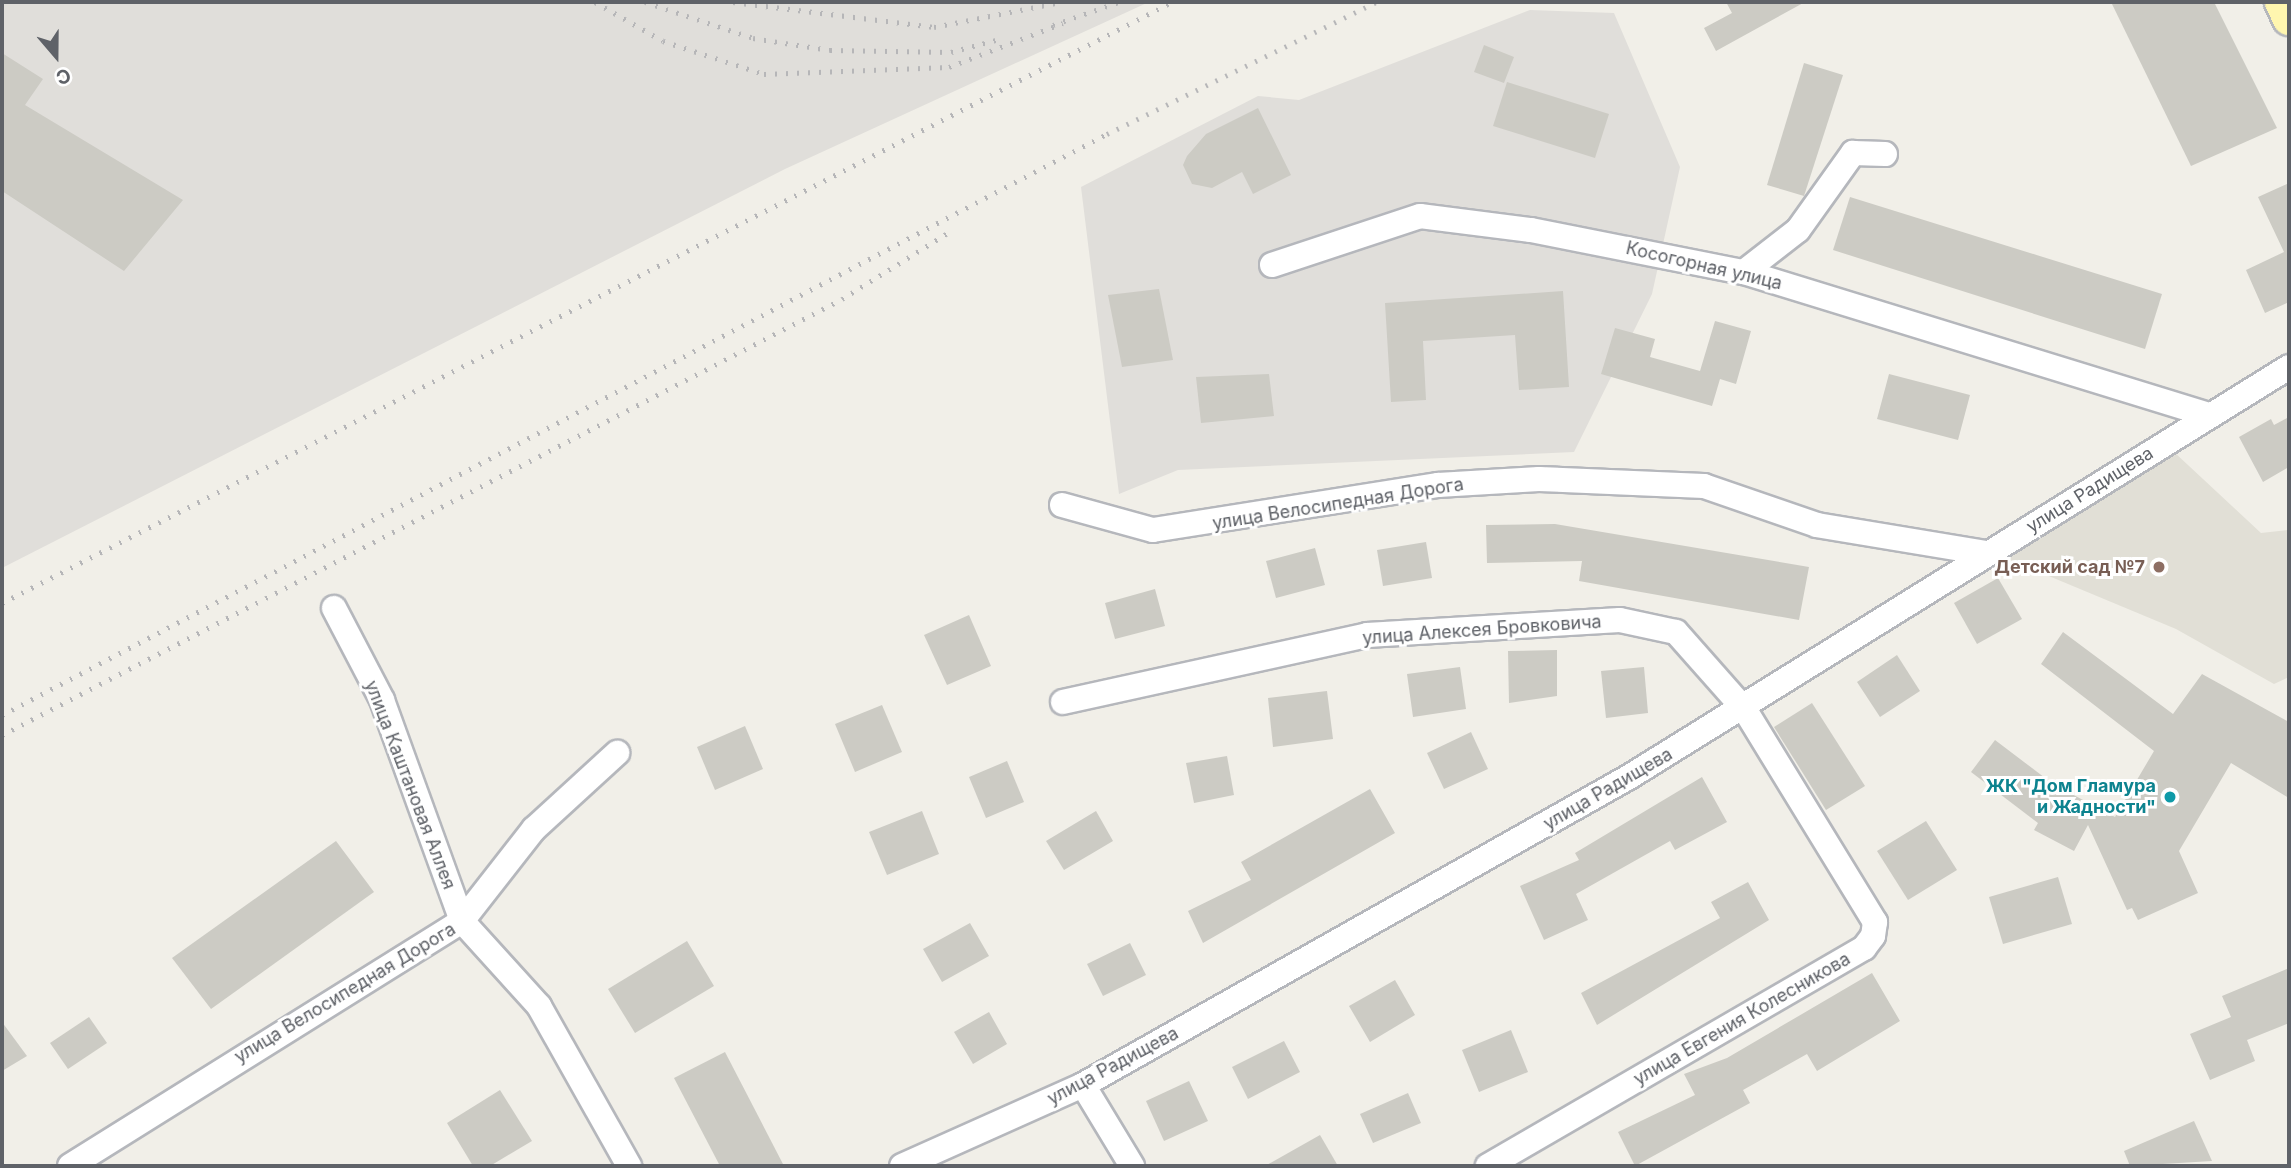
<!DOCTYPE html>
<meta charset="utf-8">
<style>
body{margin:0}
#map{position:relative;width:2291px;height:1168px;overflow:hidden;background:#f1efe8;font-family:Inter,sans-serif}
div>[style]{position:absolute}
.industrial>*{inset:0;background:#e0deda}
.education>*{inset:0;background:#e1dfd6}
.building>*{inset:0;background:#cccbc4}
.roads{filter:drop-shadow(2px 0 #b5b7bc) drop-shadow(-2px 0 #b5b7bc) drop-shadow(0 2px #b5b7bc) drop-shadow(0 -2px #b5b7bc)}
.minor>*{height:24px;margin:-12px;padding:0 12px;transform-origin:12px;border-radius:12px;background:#fff}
.major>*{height:32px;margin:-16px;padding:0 16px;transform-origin:16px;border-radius:16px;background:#fff6af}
.rail>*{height:5px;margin-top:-2.5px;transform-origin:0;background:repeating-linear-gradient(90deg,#b6b6b8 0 2px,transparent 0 11px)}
.dots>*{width:19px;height:19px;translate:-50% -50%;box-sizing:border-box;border:4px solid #fff;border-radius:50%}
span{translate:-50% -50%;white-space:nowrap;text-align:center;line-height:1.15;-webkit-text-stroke:6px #fff;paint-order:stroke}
.street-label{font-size:18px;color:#5f6268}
.education-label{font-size:18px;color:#785e54;font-weight:700}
.right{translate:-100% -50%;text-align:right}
.culture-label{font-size:18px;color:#0d838f;font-weight:700}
.frame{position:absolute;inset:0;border:4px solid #5f6268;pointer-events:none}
.north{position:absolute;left:21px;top:21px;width:70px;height:70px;-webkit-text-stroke:5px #fff;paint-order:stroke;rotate:160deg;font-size:19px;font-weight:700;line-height:28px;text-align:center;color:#5f6268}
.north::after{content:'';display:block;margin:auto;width:24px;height:32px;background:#5f6268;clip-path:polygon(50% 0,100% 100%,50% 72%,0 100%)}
</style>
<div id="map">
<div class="industrial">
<div style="clip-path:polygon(2px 2px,1149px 2px,785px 169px,2px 568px)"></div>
<div style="clip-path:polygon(1530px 10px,1614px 13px,1680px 167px,1652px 294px,1574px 452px,1178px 470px,1119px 494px,1081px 187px,1258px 96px,1299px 100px)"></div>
</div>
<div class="education">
<div style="clip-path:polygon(2174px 452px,2261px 533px,2289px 530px,2289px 677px,2274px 684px,2176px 629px,2003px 557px)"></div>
</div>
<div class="building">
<div style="clip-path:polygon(1726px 2px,1805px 2px,1716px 51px,1704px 28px,1732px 13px)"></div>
<div style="clip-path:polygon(2111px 2px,2214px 2px,2277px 128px,2191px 166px)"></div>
<div style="clip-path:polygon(1484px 45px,1514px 57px,1504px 83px,1474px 72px)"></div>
<div style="clip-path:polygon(2px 53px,43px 79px,25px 105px,183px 200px,124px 271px,2px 191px)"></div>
<div style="clip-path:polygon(1804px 63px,1843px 75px,1804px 196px,1767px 185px)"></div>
<div style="clip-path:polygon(1507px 82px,1609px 114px,1595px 158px,1493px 126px)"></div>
<div style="clip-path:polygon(1258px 108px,1291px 175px,1253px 194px,1242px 172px,1212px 188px,1192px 184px,1183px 165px,1187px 156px,1206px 134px)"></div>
<div style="clip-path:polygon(2289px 183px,2289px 302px,2265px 313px,2246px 270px,2284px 252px,2258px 197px)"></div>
<div style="clip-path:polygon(1850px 197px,2162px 294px,2145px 349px,1833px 250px)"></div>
<div style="clip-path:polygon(1159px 289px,1173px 360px,1122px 367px,1108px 295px)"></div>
<div style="clip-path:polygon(1563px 291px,1569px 387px,1519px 390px,1515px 335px,1423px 341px,1426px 400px,1391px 402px,1385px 303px)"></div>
<div style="clip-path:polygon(1715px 321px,1751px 331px,1736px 384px,1720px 379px,1712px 406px,1601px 374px,1615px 328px,1655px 339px,1650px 357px,1700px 371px)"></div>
<div style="clip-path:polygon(1269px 374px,1274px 416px,1201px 423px,1196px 377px)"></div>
<div style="clip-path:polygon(1889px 374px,1970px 395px,1958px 440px,1877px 419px)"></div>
<div style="clip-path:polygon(2289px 417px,2289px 467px,2263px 482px,2239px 437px,2271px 419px,2274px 425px)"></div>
<div style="clip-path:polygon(1555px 524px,1809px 567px,1799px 620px,1579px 581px,1582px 561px,1487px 563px,1486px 525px)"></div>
<div style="clip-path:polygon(1426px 542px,1432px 578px,1383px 586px,1377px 550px)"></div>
<div style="clip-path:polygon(1315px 548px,1325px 585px,1276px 598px,1266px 561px)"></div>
<div style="clip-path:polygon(1998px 578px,2022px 619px,1977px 644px,1954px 603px)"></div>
<div style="clip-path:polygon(1155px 589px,1165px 626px,1115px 639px,1105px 603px)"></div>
<div style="clip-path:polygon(969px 615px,991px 666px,947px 685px,924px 635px)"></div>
<div style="clip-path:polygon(2063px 632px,2173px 714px,2202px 674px,2289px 722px,2289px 798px,2231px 763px,2179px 851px,2198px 893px,2138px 920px,2132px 908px,2127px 910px,2088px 825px,2074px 851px,2034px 830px,2038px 823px,1971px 772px,1995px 740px,2053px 784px,2115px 817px,2154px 751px,2041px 664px)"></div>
<div style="clip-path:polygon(1557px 650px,1557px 696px,1509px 703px,1508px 651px)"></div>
<div style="clip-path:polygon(1897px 655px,1920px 691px,1880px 717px,1857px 682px)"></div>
<div style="clip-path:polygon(1460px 667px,1466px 709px,1413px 717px,1407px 674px)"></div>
<div style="clip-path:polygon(1644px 667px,1648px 713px,1606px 718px,1601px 671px)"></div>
<div style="clip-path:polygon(1327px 691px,1333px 739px,1273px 747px,1268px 698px)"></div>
<div style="clip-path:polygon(1812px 703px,1865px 786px,1826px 810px,1774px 727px)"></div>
<div style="clip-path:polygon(882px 705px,902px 752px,855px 772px,835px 724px)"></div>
<div style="clip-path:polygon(745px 726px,763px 769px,715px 790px,697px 747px)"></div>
<div style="clip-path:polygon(1471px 732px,1488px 769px,1444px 789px,1427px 753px)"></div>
<div style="clip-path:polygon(1227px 756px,1234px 795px,1194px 803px,1186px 763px)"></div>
<div style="clip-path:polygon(1007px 761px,1024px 802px,986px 818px,969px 777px)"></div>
<div style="clip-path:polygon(1702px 777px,1727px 822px,1675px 850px,1670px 841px,1576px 894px,1588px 920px,1544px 940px,1520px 886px,1579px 860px,1575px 853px)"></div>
<div style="clip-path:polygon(1370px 789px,1395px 833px,1203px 943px,1188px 911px,1251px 880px,1241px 862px)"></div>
<div style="clip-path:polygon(922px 811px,939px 854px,887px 875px,869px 832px)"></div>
<div style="clip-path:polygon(1096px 811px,1113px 841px,1064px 870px,1046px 841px)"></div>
<div style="clip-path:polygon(1926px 821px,1957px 870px,1908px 900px,1877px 851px)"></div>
<div style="clip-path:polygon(336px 841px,374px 892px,211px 1009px,172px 958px)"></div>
<div style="clip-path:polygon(2058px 877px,2072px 924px,2003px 944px,1989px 897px)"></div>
<div style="clip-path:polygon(1748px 882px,1769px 920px,1597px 1025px,1581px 993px,1720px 918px,1711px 902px)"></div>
<div style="clip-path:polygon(970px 923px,989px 956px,942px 982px,923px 949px)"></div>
<div style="clip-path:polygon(687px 941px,714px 986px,635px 1033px,608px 989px)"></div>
<div style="clip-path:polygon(1130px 943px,1146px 975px,1103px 996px,1087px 964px)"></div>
<div style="clip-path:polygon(2289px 968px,2289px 1023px,2247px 1040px,2255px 1061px,2210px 1080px,2190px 1034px,2231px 1017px,2222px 996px)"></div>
<div style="clip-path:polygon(1872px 973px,1900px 1021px,1817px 1071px,1807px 1054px,1743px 1090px,1750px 1103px,1635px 1166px,1618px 1132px,1695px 1095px,1684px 1074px,1727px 1058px)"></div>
<div style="clip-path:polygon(1395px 980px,1415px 1015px,1370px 1042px,1349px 1006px)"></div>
<div style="clip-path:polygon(989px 1012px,1007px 1044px,973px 1064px,954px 1032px)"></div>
<div style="clip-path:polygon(89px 1017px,107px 1043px,68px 1069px,50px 1043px)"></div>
<div style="clip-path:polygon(2px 1022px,27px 1056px,2px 1071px)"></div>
<div style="clip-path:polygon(1511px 1030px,1528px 1072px,1479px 1092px,1462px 1050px)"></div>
<div style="clip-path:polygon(1284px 1041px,1300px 1072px,1248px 1099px,1232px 1067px)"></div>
<div style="clip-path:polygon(725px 1052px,784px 1166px,720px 1166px,674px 1078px)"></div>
<div style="clip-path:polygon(1189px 1081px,1208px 1121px,1164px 1141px,1146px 1101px)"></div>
<div style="clip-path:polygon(500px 1090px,532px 1141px,490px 1166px,473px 1166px,447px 1123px)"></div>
<div style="clip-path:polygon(1408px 1093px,1421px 1123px,1373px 1143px,1360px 1114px)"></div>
<div style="clip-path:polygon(2194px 1121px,2212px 1161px,2130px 1166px,2124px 1151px)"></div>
<div style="clip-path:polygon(1320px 1135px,1338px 1166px,1265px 1166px)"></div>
</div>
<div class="roads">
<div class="minor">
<div style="left:1272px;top:265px;width:156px;rotate:-18.3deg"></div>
<div style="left:1420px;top:216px;width:112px;rotate:7.2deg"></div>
<div style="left:1531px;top:230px;width:217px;rotate:11.2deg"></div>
<div style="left:1744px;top:272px;width:487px;rotate:17.1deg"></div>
<div style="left:1744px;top:272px;width:68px;rotate:-37.9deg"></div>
<div style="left:1798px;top:230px;width:95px;rotate:-54.5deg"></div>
<div style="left:1853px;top:153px;width:32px;rotate:2deg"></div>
<div style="left:1062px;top:505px;width:94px;rotate:15.4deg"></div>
<div style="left:1153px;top:530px;width:289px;rotate:-9deg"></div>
<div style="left:1438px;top:485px;width:101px;rotate:-3.4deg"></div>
<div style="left:1539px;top:479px;width:165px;rotate:2.4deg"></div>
<div style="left:1704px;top:486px;width:120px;rotate:19deg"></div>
<div style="left:1817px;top:525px;width:172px;rotate:9.4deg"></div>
<div style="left:334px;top:608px;width:104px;rotate:62.4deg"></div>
<div style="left:382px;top:700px;width:235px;rotate:70.1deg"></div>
<div style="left:462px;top:921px;width:115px;rotate:47.8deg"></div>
<div style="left:539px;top:1006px;width:184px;rotate:60.6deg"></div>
<div style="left:1063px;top:702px;width:311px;rotate:-12.4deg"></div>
<div style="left:1367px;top:635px;width:253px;rotate:-3.4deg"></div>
<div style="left:1620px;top:620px;width:57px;rotate:12.1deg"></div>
<div style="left:1676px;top:632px;width:104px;rotate:48.5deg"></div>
<div style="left:1745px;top:710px;width:249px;rotate:58.5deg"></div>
<div style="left:1875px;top:922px;width:14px;rotate:98deg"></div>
<div style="left:1873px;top:936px;width:15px;rotate:127deg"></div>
<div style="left:1864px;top:948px;width:435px;rotate:149.9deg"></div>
<div style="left:1083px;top:1085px;width:95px;rotate:58.8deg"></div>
<div style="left:70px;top:1166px;width:462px;rotate:-32deg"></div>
<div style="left:462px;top:921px;width:117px;rotate:-52deg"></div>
<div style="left:534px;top:829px;width:113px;rotate:-42.5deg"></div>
<div style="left:902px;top:1166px;width:198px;rotate:-24.1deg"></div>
<div style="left:1083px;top:1085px;width:627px;rotate:-29.43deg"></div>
<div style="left:1629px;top:777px;width:777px;rotate:-31.85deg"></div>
</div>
<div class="major">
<div style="left:2281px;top:2px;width:19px;rotate:65deg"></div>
</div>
</div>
<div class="rail">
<div style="left:595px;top:2px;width:78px;rotate:29.8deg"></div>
<div style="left:663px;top:41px;width:106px;rotate:18.1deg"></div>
<div style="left:764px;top:74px;width:185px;rotate:-2.2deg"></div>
<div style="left:949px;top:67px;width:122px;rotate:-21.1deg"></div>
<div style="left:645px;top:2px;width:114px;rotate:18.4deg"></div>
<div style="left:753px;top:38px;width:78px;rotate:8.9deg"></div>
<div style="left:830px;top:50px;width:121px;rotate:0.9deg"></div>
<div style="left:951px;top:52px;width:47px;rotate:-14.9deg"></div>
<div style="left:733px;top:2px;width:203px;rotate:7.1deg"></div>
<div style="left:934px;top:27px;width:129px;rotate:-11.1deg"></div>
<div style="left:1053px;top:25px;width:70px;rotate:-19.2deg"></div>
<div style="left:2px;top:603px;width:1315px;rotate:-27.19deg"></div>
<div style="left:2px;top:715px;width:1248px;rotate:-27.74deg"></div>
<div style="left:1107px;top:134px;width:301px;rotate:-26.1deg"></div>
<div style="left:2px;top:735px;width:946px;rotate:-27.43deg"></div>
<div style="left:842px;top:299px;width:128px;rotate:-32deg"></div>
</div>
<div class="dots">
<div style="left:2159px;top:567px;background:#8d6e63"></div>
<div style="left:2170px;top:797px;background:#0f9aa8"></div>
</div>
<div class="street-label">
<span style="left:1704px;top:266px;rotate:13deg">Косогорная улица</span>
<span style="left:2090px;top:490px;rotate:-32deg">улица Радищева</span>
<span style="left:1338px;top:504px;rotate:-9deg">улица Велосипедная Дорога</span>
<span style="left:1482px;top:630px;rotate:-4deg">улица Алексея Бровковича</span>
<span style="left:410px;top:785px;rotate:69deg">улица Каштановая Аллея</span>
<span style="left:1608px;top:789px;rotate:-30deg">улица Радищева</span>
<span style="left:345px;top:993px;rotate:-31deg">улица Велосипедная Дорога</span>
<span style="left:1742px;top:1019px;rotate:-30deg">улица Евгения Колесникова</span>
<span style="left:1113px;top:1066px;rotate:-28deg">улица Радищева</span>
</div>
<div class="education-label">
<span class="right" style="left:2145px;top:567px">Детский сад №7</span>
</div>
<div class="culture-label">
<span class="right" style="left:2156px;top:797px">ЖК "Дом Гламура<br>и Жадности"</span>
</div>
<div class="frame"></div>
<div class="north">С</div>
</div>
